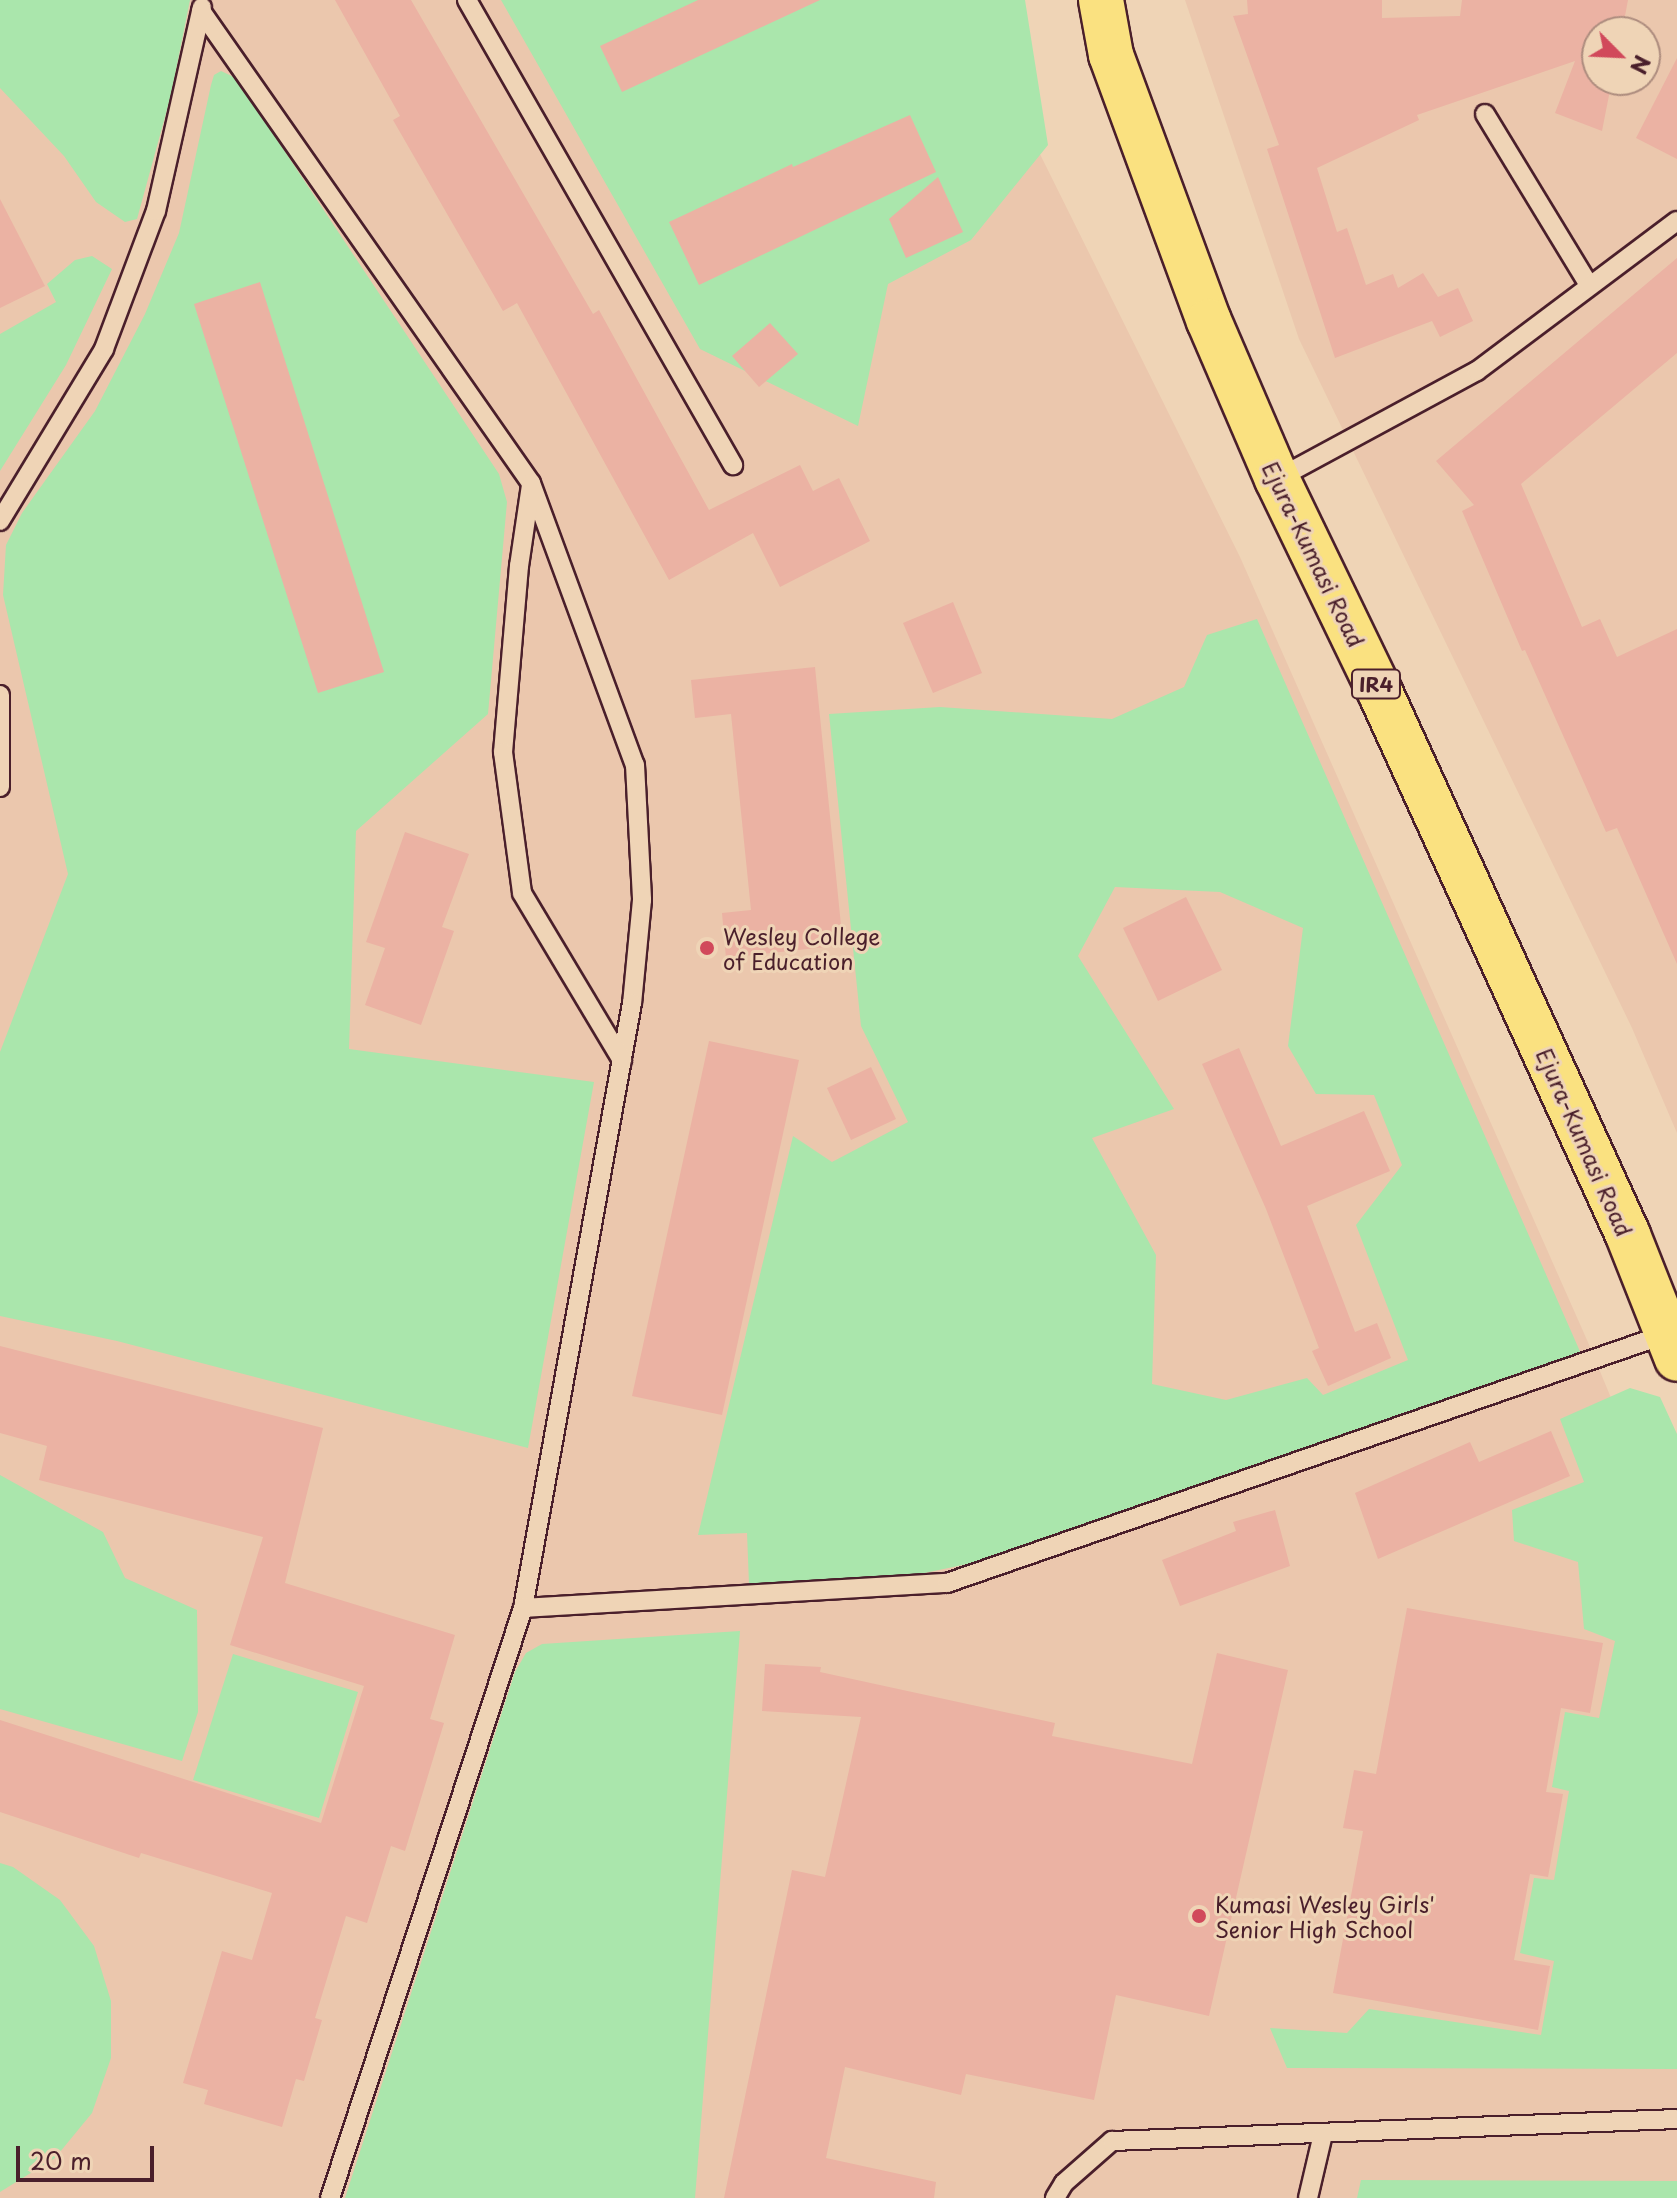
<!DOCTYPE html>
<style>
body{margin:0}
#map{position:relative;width:1677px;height:2198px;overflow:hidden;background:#efd4b6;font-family:"Playpen Sans",sans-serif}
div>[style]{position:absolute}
.built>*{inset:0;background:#ebc7ad}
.green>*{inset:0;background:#aae6ac}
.building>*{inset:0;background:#ebb2a3}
.roads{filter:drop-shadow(2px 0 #4a1f2b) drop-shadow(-2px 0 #4a1f2b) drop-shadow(0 2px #4a1f2b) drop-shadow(0 -2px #4a1f2b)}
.service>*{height:18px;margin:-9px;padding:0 9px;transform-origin:9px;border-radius:9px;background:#efd4b6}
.primary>*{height:44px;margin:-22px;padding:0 22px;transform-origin:22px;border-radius:22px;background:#fae180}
.dots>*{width:22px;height:22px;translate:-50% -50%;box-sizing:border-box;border:4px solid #efd4b6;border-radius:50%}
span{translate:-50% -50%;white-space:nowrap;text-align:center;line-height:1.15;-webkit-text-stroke:6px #efd4b6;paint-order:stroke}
.shield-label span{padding:2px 6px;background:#efd4b6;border:2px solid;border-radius:6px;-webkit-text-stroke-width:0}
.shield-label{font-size:20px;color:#4a1f2b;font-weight:700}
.street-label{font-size:22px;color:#4a1f2b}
.poi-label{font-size:22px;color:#4a1f2b}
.left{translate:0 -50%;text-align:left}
.north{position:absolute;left:1581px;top:16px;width:80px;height:80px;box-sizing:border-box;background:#efd4b6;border:2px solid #ad8c7e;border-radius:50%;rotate:114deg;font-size:22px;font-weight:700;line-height:32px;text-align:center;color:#4a1f2b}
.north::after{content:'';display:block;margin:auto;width:28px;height:36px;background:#d1495b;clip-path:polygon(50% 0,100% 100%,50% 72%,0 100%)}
.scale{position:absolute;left:16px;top:2146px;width:138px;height:36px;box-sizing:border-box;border:4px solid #4a1f2b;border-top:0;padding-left:10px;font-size:24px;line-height:28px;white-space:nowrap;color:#4a1f2b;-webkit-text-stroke:6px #efd4b6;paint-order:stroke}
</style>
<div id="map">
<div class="built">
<div style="clip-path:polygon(0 0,1013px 0,1031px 136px,1240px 557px,1587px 1340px,1677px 1557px,1677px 2198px,0 2198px)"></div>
<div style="clip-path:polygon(evenodd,1185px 0,1677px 0,1677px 1133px,1632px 1028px,1299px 339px,1185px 0,1597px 32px,1645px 32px,1645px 80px,1597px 80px,1597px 32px)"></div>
</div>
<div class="green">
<div style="clip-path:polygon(0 0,190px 0,171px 95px,137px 219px,125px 222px,96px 202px,64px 156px,0 88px)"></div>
<div style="clip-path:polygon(501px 0,1025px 0,1048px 145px,971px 240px,888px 284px,858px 426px,700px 349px)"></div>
<div style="clip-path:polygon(221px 71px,236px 78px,499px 474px,507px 502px,488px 714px,356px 831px,349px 1049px,594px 1082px,528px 1448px,117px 1341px,0 1316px,0 1052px,68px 874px,3px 595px,6px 545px,22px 513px,95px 411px,145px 314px,179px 233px,211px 85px,214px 75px)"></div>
<div style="clip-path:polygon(92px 256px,112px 269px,66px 365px,0 471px,0 334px,56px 302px,47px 284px,75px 260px)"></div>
<div style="clip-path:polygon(evenodd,1257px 619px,1582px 1356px,986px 1560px,920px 1574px,749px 1584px,747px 1533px,698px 1535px,793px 1136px,832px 1162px,908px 1122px,861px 1026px,829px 714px,940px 707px,1112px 719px,1184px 687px,1207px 635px,1257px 619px,1115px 887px,1220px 892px,1303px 928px,1288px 1046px,1316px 1094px,1374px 1095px,1402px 1165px,1356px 1225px,1408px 1360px,1323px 1395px,1307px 1378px,1226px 1400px,1152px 1384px,1156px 1255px,1092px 1138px,1174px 1109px,1078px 956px,1115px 887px)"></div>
<div style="clip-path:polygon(1630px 1388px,1660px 1397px,1677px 1434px,1677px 2069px,1287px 2068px,1270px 2028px,1347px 2033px,1369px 2009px,1541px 2035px,1554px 1961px,1520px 1953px,1534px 1878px,1554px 1880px,1569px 1791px,1552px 1787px,1565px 1712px,1599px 1718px,1615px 1641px,1584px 1629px,1578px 1562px,1514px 1541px,1512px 1510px,1584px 1482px,1560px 1419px)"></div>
<div style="clip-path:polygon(0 1475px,103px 1532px,125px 1578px,197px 1610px,198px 1712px,182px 1761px,0 1709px)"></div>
<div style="clip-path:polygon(740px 1631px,695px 2198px,345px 2198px,515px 1672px,526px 1653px,542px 1644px)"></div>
<div style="clip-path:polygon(233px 1654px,358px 1692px,319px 1818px,193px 1780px)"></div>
<div style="clip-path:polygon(0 1863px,13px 1867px,60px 1900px,94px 1946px,111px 2001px,111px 2058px,92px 2113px,55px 2158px,0 2192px)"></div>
<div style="clip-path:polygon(1361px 2180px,1677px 2181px,1677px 2198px,1357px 2198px)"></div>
</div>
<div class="building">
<div style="clip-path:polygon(335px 0,411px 0,593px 314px,599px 310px,709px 510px,800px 465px,813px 491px,839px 478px,870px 541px,780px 587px,753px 533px,669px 580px,517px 303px,503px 311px,393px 120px,400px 116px)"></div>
<div style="clip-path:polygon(698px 0,820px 0,622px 92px,600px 46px)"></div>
<div style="clip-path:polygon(1247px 0,1382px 0,1382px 18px,1460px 16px,1462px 0,1628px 0,1622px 32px,1597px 32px,1597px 80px,1612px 80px,1602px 131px,1555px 113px,1575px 61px,1417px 115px,1419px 120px,1317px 168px,1337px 232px,1347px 228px,1366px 285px,1393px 274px,1398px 288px,1423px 273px,1438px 297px,1458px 288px,1473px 321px,1440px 337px,1432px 321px,1335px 358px,1267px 149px,1279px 145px,1233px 16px,1248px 14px)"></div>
<div style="clip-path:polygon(1677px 58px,1677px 159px,1636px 138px)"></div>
<div style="clip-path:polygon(910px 115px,936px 172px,699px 285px,669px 222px,792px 164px,793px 167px)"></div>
<div style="clip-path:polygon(938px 177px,963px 232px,906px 258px,889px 219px)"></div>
<div style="clip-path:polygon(0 199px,45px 286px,0 308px)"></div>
<div style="clip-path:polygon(1677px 258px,1677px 353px,1521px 484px,1582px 627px,1600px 619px,1617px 657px,1677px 629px,1677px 964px,1617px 828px,1606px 832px,1525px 650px,1522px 651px,1462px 511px,1474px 505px,1436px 461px)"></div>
<div style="clip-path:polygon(260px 282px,384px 672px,318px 693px,194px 304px)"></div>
<div style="clip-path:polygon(770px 323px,798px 354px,759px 387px,732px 356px)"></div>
<div style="clip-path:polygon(953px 602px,982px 673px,933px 693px,903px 623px)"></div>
<div style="clip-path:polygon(815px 667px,843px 945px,726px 958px,722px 913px,751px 910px,731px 714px,695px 718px,691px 680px)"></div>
<div style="clip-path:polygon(405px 832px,469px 854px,442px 927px,454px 931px,421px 1025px,365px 1005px,385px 948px,366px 942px)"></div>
<div style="clip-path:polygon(1186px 897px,1222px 970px,1158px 1001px,1123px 928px)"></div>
<div style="clip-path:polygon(709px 1041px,799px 1060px,722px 1415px,632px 1396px)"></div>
<div style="clip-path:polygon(1239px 1048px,1281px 1146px,1364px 1111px,1390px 1171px,1307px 1206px,1355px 1332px,1377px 1323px,1391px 1358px,1328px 1386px,1312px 1351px,1319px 1348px,1266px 1209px,1202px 1064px)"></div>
<div style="clip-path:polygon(871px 1067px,896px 1119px,851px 1140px,827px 1088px)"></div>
<div style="clip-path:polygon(0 1346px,323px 1428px,285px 1583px,455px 1635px,430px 1719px,444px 1723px,405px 1851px,391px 1846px,367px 1923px,346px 1916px,315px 2018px,322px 2020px,304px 2081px,296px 2079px,282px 2127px,204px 2104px,208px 2090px,183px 2083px,222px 1951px,252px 1960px,272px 1893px,141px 1853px,139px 1858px,0 1812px,0 1720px,321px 1823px,364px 1686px,230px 1645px,263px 1537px,39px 1480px,47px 1446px,0 1433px)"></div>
<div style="clip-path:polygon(1551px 1431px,1570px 1476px,1378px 1559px,1355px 1493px,1470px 1442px,1479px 1462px)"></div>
<div style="clip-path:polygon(1275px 1510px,1290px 1566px,1180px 1606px,1162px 1560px,1236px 1531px,1233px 1522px)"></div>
<div style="clip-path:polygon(1407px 1608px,1603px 1643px,1590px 1713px,1561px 1708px,1546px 1792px,1563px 1794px,1548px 1877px,1530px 1874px,1514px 1960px,1550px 1966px,1538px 2030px,1333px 1993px,1363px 1831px,1343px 1828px,1354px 1770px,1376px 1774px)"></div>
<div style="clip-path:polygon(1217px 1653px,1288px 1670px,1209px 2016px,1116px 1995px,1094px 2100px,966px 2074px,961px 2095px,845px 2067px,826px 2158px,936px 2182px,934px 2198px,724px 2198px,792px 1870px,825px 1877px,861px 1717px,762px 1711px,765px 1664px,821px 1667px,820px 1672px,1055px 1723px,1052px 1736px,1192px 1764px)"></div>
</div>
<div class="roads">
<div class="service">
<div style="left:467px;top:0;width:536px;rotate:60.23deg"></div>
<div style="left:201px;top:11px;width:576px;rotate:55.04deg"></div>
<div style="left:531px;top:483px;width:301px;rotate:69.8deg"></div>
<div style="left:635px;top:765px;width:135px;rotate:87deg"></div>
<div style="left:642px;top:900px;width:103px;rotate:95.5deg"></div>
<div style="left:632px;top:1003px;width:615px;rotate:100.21deg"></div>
<div style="left:523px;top:1608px;width:621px;rotate:108.11deg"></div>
<div style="left:1485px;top:114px;width:200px;rotate:58.7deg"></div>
<div style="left:1277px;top:479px;width:227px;rotate:-28.4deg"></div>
<div style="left:1477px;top:371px;width:250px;rotate:-36.9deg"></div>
<div style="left:531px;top:485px;width:82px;rotate:98.4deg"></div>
<div style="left:519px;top:566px;width:187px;rotate:94.9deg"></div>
<div style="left:503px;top:752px;width:142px;rotate:82.3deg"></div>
<div style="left:522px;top:893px;width:195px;rotate:59.1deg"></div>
<div style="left:0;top:521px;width:201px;rotate:-58.8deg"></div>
<div style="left:104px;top:349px;width:147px;rotate:-69.4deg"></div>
<div style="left:156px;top:211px;width:209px;rotate:-77.3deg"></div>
<div style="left:0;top:695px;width:92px;rotate:90deg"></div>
<div style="left:523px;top:1608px;width:425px;rotate:-3.4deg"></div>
<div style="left:947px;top:1583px;width:761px;rotate:-19.1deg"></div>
<div style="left:1055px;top:2198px;width:17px;rotate:-59deg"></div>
<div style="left:1064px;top:2183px;width:64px;rotate:-41.2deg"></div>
<div style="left:1112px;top:2141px;width:565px;rotate:-2.23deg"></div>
<div style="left:1308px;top:2198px;width:66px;rotate:-76.8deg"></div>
</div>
<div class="primary">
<div style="left:1101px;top:0;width:56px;rotate:79.7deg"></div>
<div style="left:1111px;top:55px;width:283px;rotate:69.8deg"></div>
<div style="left:1209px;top:321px;width:172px;rotate:66.7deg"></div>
<div style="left:1277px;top:479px;width:237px;rotate:64.2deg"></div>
<div style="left:1380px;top:692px;width:597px;rotate:65.45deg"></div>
<div style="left:1628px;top:1235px;width:133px;rotate:68.4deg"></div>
</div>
</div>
<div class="dots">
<div style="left:707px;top:948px;background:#d1495b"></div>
<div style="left:1199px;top:1916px;background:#d1495b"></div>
</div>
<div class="shield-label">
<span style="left:1376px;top:684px">IR4</span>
</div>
<div class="street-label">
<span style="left:1314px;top:554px;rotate:64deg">Ejura-Kumasi Road</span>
<span style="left:1585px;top:1142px;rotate:66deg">Ejura-Kumasi Road</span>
</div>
<div class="poi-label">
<span class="left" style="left:723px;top:948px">Wesley College<br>of Education</span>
<span class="left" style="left:1215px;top:1916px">Kumasi Wesley Girls'<br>Senior High School</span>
</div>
<div class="north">N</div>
<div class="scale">20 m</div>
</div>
